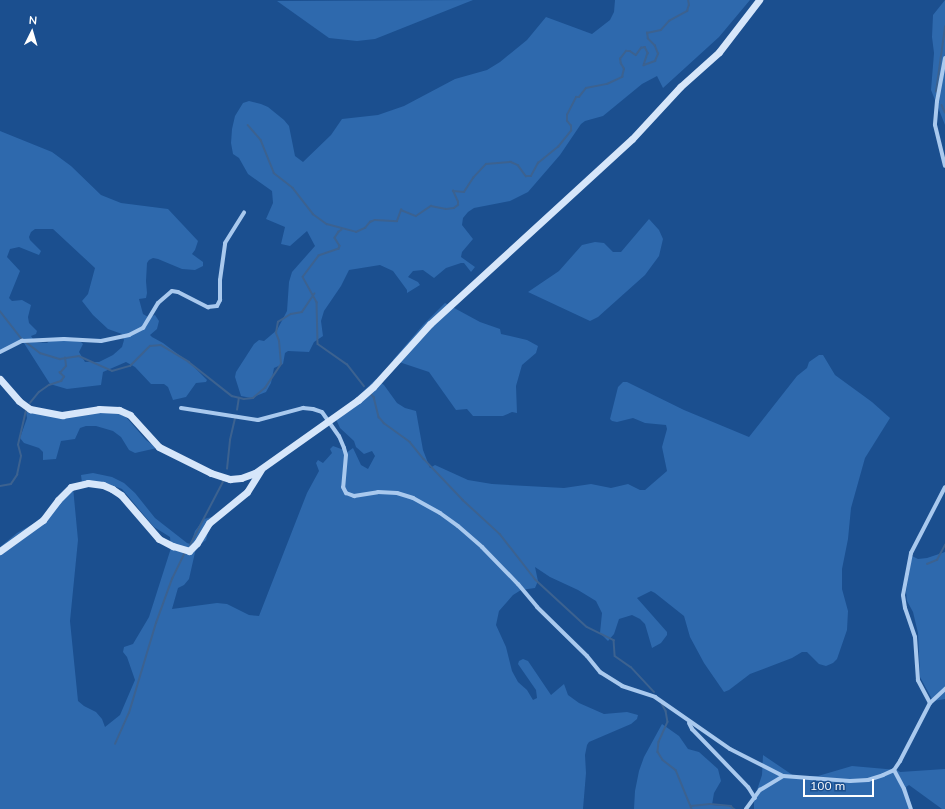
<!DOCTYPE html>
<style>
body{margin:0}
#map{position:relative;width:945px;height:809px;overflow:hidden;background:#1b4f8f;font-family:Mulish,sans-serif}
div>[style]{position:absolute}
.green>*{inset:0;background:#2e69ad}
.stream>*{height:1.5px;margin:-0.75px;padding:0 0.75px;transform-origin:0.75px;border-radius:0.75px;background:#3c6290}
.street>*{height:4px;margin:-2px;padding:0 2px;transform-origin:2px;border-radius:2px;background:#a9c9ee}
.secondary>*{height:7px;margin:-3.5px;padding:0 3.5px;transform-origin:3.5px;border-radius:3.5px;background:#d6e6fa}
span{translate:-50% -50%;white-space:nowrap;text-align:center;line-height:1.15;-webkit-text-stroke:3px #1b4f8f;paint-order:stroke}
.north{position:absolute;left:12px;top:12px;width:40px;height:40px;-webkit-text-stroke:3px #1b4f8f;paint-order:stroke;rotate:5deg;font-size:11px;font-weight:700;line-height:16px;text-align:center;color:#fff}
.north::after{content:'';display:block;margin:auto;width:14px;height:18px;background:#fff;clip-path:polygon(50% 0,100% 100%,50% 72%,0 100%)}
.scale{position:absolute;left:803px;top:779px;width:71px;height:18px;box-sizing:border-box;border:2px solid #fff;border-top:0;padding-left:5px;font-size:12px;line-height:14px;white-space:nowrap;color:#fff;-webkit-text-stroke:3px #1b4f8f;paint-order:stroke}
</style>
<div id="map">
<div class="green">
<div style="clip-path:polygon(473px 0,375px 39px,357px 41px,329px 38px,277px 1px)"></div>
<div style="clip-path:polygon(615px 0,750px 0,719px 37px,663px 88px,657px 76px,642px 84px,603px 116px,585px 121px,581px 124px,560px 155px,528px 192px,510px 201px,474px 208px,468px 212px,463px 218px,462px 225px,473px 239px,462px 252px,461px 257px,475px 267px,471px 272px,464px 263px,461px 263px,446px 268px,434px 278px,423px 270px,413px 271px,408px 277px,418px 282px,420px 285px,407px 293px,407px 290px,393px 271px,380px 265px,349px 270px,341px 286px,324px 311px,321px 321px,323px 336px,314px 342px,309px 352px,288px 351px,285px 353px,283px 364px,274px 368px,271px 383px,266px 392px,251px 398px,241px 396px,235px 377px,236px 372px,254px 344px,259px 340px,264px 341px,277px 330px,287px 311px,289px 282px,292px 272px,315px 246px,307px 231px,290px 246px,281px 244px,285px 227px,266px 219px,273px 203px,272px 191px,248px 174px,239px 158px,233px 154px,231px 143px,232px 129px,235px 116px,243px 103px,249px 101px,261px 104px,268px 107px,284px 120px,289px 126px,295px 156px,303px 162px,331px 135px,342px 119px,378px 115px,404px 106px,455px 79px,487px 70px,500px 62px,527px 40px,546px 17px,592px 34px,610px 20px,614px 12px)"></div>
<div style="clip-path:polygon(945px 0,945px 125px,931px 90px,934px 53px,932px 37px,933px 15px)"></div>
<div style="clip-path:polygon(evenodd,0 131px,52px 152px,71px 166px,101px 195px,121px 203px,168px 209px,198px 241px,195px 250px,192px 254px,203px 262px,203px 266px,195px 270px,182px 269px,158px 259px,153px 258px,149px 260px,147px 263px,146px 281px,147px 293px,146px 298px,139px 299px,143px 314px,148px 317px,155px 315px,159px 321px,157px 329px,150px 335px,152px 337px,163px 343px,191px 364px,207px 380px,206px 382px,196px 383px,186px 397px,173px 400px,168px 387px,164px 384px,151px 384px,135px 367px,126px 362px,103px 372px,101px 385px,67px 389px,50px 384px,22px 340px,0 353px,0 131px,35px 229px,53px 229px,95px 268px,88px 294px,82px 301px,93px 315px,108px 329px,122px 334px,124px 340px,122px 347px,113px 355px,99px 362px,85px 362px,79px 352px,83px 344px,79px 340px,65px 337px,53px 338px,47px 343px,35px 342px,31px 336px,36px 334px,37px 331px,29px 323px,28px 317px,31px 305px,22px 300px,12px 301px,9px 298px,20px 271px,7px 257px,10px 249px,19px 247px,39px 255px,41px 251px,30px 240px,29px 237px,31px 232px,35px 229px)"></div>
<div style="clip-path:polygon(649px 219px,659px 230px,663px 239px,659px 256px,645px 275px,598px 317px,590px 321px,528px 292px,559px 271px,582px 245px,595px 242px,604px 243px,613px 252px,621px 252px)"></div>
<div style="clip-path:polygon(445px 303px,480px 322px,500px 329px,501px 334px,527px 340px,538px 346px,536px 353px,522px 365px,516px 386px,517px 413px,512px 412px,503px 416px,473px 416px,467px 409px,456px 410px,429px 372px,393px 360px,423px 325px)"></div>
<div style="clip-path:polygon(819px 355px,823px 355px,835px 375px,872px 402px,890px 418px,865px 458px,851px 508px,848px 539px,842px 569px,842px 589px,848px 611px,847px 630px,837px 659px,833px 663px,826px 666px,819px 664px,807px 652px,802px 652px,792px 658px,750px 674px,729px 690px,724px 692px,704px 663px,690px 637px,684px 616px,655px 593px,651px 591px,637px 598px,667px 632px,667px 635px,661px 643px,652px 648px,645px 624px,640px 619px,632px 615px,619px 619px,614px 634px,608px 641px,600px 633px,602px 613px,596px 601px,578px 590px,550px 577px,535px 567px,538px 581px,535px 588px,521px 590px,513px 595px,499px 611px,496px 625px,506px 647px,512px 671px,518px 682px,527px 690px,533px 700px,537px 698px,536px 690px,518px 664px,519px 661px,523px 659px,528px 661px,551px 695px,564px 684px,568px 695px,579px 703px,604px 714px,627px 712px,638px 715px,637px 719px,631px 724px,589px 742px,587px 745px,585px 755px,586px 773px,583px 809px,0 809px,0 547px,17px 533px,35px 523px,73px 487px,78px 540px,70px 621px,78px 701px,84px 706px,96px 712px,102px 719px,105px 727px,120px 715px,135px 680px,127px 657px,123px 652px,124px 647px,133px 644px,149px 617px,171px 548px,170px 537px,154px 527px,122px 489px,108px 484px,82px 483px,81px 475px,93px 473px,112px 477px,124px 483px,135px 493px,155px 518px,187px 543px,190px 544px,192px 540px,195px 531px,204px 519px,212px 517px,206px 540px,196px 548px,189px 579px,184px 585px,178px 588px,172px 609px,217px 603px,227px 604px,249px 615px,259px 616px,307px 493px,319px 471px,316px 463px,318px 460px,323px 463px,332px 453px,330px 449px,333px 446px,344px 450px,346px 453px,353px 448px,361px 465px,368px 469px,375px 456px,372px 451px,364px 454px,356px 447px,354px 441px,340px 428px,334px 415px,350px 404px,376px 379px,384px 385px,397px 403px,405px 408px,416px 411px,423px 450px,430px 468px,435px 465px,468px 480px,492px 484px,564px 488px,591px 484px,611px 488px,628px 484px,640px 490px,645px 490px,667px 471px,662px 447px,667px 429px,666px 425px,645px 423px,633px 418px,617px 422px,612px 421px,610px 419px,618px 387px,623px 382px,627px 382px,684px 410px,749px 437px,797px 376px,807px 368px,809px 362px)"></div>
<div style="clip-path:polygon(25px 404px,51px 414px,106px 408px,126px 417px,146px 440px,157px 448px,135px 453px,129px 450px,121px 437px,113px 431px,96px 426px,86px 426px,80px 428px,75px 439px,61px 441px,56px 459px,43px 460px,43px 452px,39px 448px,24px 443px,20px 438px,27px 418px)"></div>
<div style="clip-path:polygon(945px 552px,945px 699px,933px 701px,920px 677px,918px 633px,913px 612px,907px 601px,906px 592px,912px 556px,918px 559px,927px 558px)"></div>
<div style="clip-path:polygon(662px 724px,679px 736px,688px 749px,699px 752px,718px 769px,721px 781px,714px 793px,712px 805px,729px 806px,736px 809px,634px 809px,635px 791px,639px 771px,644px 757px)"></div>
<div style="clip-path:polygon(763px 755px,794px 776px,818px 776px,852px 766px,897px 770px,900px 772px,945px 769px,945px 809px,942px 809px,909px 785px,906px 787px,907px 790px,912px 809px,754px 809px,754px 799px,762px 775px)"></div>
</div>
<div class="stream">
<div style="left:936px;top:92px;width:66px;rotate:-82.1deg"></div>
<div style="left:942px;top:105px;width:8px;rotate:67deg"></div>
<div style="left:248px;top:125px;width:20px;rotate:49deg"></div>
<div style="left:261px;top:140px;width:35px;rotate:68deg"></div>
<div style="left:274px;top:173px;width:24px;rotate:38deg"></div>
<div style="left:293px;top:188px;width:33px;rotate:52deg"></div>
<div style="left:313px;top:214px;width:17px;rotate:36deg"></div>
<div style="left:327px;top:224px;width:30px;rotate:15deg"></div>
<div style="left:356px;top:232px;width:10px;rotate:-24deg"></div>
<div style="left:365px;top:228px;width:8px;rotate:-50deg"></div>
<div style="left:370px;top:222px;width:5px;rotate:-22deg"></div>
<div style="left:375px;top:220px;width:22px;rotate:3deg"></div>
<div style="left:397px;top:221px;width:12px;rotate:-70deg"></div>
<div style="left:401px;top:210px;width:16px;rotate:22deg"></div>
<div style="left:416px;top:216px;width:18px;rotate:-34deg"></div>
<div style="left:431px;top:206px;width:15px;rotate:11deg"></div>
<div style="left:446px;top:209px;width:8px;rotate:-7deg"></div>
<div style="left:454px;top:208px;width:5px;rotate:-37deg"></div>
<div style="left:458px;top:205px;width:3px;rotate:-90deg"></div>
<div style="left:458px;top:202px;width:12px;rotate:-114deg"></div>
<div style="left:453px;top:191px;width:11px;rotate:5deg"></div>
<div style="left:464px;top:192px;width:17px;rotate:-57deg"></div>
<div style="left:473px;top:178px;width:19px;rotate:-47deg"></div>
<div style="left:486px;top:164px;width:25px;rotate:-5deg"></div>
<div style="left:511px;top:162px;width:8px;rotate:23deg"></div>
<div style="left:518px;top:165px;width:14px;rotate:54deg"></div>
<div style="left:526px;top:176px;width:5px"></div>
<div style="left:531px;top:176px;width:15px;rotate:-62deg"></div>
<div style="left:538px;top:163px;width:26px;rotate:-39deg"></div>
<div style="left:558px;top:147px;width:21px;rotate:-51deg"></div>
<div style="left:571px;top:131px;width:5px;rotate:-90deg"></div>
<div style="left:571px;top:126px;width:6px;rotate:-129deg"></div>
<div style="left:567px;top:121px;width:6px;rotate:-90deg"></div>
<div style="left:567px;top:115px;width:20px;rotate:-63deg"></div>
<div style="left:576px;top:97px;width:3px"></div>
<div style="left:579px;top:97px;width:11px;rotate:-52deg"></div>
<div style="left:586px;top:88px;width:21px;rotate:-11deg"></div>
<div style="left:607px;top:84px;width:17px;rotate:-25deg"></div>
<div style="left:622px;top:77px;width:8px;rotate:-76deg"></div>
<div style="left:624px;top:69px;width:6px;rotate:-121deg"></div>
<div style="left:621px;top:64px;width:5px;rotate:-101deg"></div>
<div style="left:620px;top:59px;width:10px;rotate:-53deg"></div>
<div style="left:626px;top:51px;width:4px"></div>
<div style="left:630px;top:51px;width:7px;rotate:34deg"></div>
<div style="left:636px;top:55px;width:9px;rotate:-54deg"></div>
<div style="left:641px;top:48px;width:4px;rotate:-14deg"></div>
<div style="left:645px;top:47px;width:7px;rotate:63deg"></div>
<div style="left:648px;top:53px;width:13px;rotate:108deg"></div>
<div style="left:644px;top:65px;width:12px;rotate:-20deg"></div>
<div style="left:655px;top:61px;width:8px;rotate:-67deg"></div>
<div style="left:658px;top:54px;width:9px;rotate:-111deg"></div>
<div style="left:655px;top:46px;width:10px;rotate:-135deg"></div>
<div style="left:648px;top:39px;width:6px;rotate:-99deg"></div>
<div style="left:647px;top:33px;width:14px;rotate:-12deg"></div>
<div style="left:661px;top:30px;width:12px;rotate:-48deg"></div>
<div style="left:669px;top:21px;width:21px;rotate:-29deg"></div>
<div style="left:687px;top:11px;width:6px;rotate:-72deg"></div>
<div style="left:689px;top:5px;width:5px;rotate:-101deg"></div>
<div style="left:342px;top:230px;width:4px;rotate:146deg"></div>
<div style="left:339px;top:232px;width:7px;rotate:124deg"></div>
<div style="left:335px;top:238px;width:9px;rotate:58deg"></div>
<div style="left:340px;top:246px;width:3px;rotate:108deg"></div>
<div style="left:339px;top:249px;width:21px;rotate:161deg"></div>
<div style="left:319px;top:256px;width:26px;rotate:127deg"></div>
<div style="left:303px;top:277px;width:29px;rotate:61deg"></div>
<div style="left:317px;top:302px;width:42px;rotate:88.6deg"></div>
<div style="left:318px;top:344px;width:35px;rotate:35deg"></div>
<div style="left:347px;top:364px;width:28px;rotate:52deg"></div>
<div style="left:0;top:311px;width:37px;rotate:52deg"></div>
<div style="left:26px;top:342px;width:18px;rotate:38deg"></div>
<div style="left:40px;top:353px;width:21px;rotate:17deg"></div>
<div style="left:60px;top:359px;width:19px;rotate:-9deg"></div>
<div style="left:79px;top:356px;width:36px;rotate:24deg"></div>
<div style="left:112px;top:371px;width:19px;rotate:-16deg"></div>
<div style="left:130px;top:366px;width:28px;rotate:-45deg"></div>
<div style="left:150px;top:346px;width:11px;rotate:-5deg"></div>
<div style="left:161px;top:345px;width:33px;rotate:31deg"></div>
<div style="left:189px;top:362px;width:55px;rotate:38.3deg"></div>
<div style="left:232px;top:396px;width:12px;rotate:14deg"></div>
<div style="left:244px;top:399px;width:9px;rotate:-6deg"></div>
<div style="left:253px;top:398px;width:16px;rotate:-40deg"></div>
<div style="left:265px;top:388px;width:29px;rotate:-56deg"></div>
<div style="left:281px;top:364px;width:23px;rotate:-95deg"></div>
<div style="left:279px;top:341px;width:9px;rotate:-111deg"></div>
<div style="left:276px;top:333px;width:11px;rotate:-80deg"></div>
<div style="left:278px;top:322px;width:15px;rotate:-32deg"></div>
<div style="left:291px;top:314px;width:11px;rotate:-10deg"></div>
<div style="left:302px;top:312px;width:22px;rotate:-56deg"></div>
<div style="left:370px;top:393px;width:6px;rotate:45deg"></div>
<div style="left:374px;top:397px;width:21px;rotate:76deg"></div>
<div style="left:379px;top:417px;width:8px;rotate:50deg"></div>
<div style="left:384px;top:423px;width:32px;rotate:36deg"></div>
<div style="left:410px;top:442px;width:22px;rotate:51deg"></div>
<div style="left:424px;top:459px;width:57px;rotate:46.4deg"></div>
<div style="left:463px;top:500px;width:50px;rotate:42.6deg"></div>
<div style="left:500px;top:534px;width:58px;rotate:52deg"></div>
<div style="left:536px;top:580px;width:69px;rotate:42.7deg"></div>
<div style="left:587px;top:627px;width:30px;rotate:26deg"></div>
<div style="left:614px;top:640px;width:16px;rotate:86deg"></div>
<div style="left:615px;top:656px;width:19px;rotate:35deg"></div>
<div style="left:631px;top:667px;width:34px;rotate:47deg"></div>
<div style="left:30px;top:403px;width:14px;rotate:-51deg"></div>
<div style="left:39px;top:392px;width:12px;rotate:-35deg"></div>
<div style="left:49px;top:385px;width:13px;rotate:-18deg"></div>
<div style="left:61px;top:381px;width:5px;rotate:-53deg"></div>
<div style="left:64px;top:377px;width:6px;rotate:-135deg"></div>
<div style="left:60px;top:373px;width:9px;rotate:-49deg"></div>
<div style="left:66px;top:366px;width:8px;rotate:-97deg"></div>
<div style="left:237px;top:410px;width:12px;rotate:-81deg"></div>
<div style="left:227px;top:469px;width:29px;rotate:-84deg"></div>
<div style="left:230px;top:440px;width:23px;rotate:-77deg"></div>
<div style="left:0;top:486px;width:11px;rotate:-10deg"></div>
<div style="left:11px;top:484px;width:11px;rotate:-56deg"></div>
<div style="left:17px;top:475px;width:19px;rotate:-78deg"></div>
<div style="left:21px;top:456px;width:11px;rotate:-105deg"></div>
<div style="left:18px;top:445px;width:36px;rotate:-77deg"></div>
<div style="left:190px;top:545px;width:73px;rotate:-62.4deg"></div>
<div style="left:927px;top:564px;width:11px;rotate:-22deg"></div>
<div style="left:937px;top:560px;width:17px;rotate:-62deg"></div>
<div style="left:662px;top:704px;width:8px;rotate:60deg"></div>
<div style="left:666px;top:711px;width:11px;rotate:80deg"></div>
<div style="left:668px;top:722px;width:22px;rotate:114deg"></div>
<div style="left:659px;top:742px;width:10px;rotate:96deg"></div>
<div style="left:658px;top:752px;width:9px;rotate:58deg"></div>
<div style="left:663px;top:760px;width:16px;rotate:38deg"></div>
<div style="left:676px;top:770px;width:42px;rotate:67.7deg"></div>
<div style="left:115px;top:744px;width:34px;rotate:-66deg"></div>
<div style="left:129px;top:713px;width:94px;rotate:-73.3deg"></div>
<div style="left:156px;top:623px;width:47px;rotate:-70deg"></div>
<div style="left:172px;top:579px;width:30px;rotate:-64deg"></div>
<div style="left:691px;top:806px;width:19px;rotate:-6deg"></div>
<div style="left:710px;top:804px;width:21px;rotate:5deg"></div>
<div style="left:731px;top:806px;width:4px;rotate:45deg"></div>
</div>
<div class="street">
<div style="left:945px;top:58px;width:44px;rotate:100.5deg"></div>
<div style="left:937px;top:101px;width:24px;rotate:95deg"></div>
<div style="left:935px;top:125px;width:42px;rotate:76.3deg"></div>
<div style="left:0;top:352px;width:25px;rotate:-27deg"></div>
<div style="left:22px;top:341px;width:42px;rotate:-2.7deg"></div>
<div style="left:64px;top:339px;width:37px;rotate:3deg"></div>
<div style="left:101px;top:341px;width:29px;rotate:-12deg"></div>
<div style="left:129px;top:335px;width:16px;rotate:-27deg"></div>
<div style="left:143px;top:328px;width:29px;rotate:-59deg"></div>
<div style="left:158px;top:303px;width:18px;rotate:-41deg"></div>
<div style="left:172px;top:291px;width:6px;rotate:9deg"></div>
<div style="left:178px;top:292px;width:34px;rotate:27deg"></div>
<div style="left:208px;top:307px;width:9px;rotate:-6deg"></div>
<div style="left:217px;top:306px;width:7px;rotate:-63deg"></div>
<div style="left:220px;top:300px;width:20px;rotate:-90deg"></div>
<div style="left:220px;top:280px;width:37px;rotate:-82deg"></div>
<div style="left:225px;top:243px;width:36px;rotate:-58deg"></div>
<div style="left:181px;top:408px;width:78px;rotate:8.9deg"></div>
<div style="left:258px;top:420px;width:47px;rotate:-14.9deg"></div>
<div style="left:303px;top:408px;width:10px;rotate:6deg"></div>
<div style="left:313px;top:409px;width:9px;rotate:18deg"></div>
<div style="left:322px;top:412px;width:29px;rotate:55deg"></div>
<div style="left:339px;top:436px;width:13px;rotate:67deg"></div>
<div style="left:344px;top:448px;width:7px;rotate:74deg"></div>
<div style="left:346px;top:455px;width:32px;rotate:95deg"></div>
<div style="left:343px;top:487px;width:7px;rotate:63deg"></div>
<div style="left:346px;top:493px;width:9px;rotate:21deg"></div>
<div style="left:354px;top:496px;width:24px;rotate:-9deg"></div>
<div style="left:378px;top:492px;width:19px;rotate:3deg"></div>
<div style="left:397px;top:493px;width:17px;rotate:17deg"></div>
<div style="left:413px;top:498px;width:31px;rotate:29deg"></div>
<div style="left:440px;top:513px;width:22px;rotate:36deg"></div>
<div style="left:458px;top:526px;width:32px;rotate:41deg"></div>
<div style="left:482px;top:547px;width:52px;rotate:45.8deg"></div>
<div style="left:518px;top:584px;width:30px;rotate:50deg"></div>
<div style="left:537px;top:607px;width:70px;rotate:44.4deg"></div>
<div style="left:587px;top:656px;width:21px;rotate:51deg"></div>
<div style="left:600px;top:672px;width:26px;rotate:32deg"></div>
<div style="left:622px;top:686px;width:35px;rotate:18deg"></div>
<div style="left:655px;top:697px;width:91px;rotate:34.7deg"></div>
<div style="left:730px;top:749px;width:59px;rotate:27deg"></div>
<div style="left:783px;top:776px;width:67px;rotate:4.3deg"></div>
<div style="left:850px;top:781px;width:18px;rotate:-3deg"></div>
<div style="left:868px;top:780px;width:16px;rotate:-18deg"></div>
<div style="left:883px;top:775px;width:12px;rotate:-24deg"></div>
<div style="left:894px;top:770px;width:11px;rotate:-56deg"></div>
<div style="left:900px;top:761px;width:65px;rotate:-62.7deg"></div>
<div style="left:930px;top:703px;width:21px;rotate:-43deg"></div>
<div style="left:930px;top:703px;width:26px;rotate:-118deg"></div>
<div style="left:918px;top:680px;width:43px;rotate:-94deg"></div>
<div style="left:915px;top:637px;width:31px;rotate:-109deg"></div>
<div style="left:905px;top:608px;width:13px;rotate:-99deg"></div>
<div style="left:903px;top:595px;width:43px;rotate:-79.2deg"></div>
<div style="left:911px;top:553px;width:74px;rotate:-62.7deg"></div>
<div style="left:689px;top:723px;width:7px;rotate:63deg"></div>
<div style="left:692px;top:729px;width:81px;rotate:46deg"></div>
<div style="left:748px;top:787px;width:13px;rotate:58deg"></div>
<div style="left:894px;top:770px;width:21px;rotate:62deg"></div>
<div style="left:904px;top:789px;width:21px;rotate:71deg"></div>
<div style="left:746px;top:809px;width:24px;rotate:-54deg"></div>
<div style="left:760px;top:790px;width:27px;rotate:-31deg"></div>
</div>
<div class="secondary">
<div style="left:0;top:379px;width:29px;rotate:49deg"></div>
<div style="left:19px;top:401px;width:14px;rotate:36deg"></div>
<div style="left:30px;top:409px;width:33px;rotate:11deg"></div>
<div style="left:62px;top:415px;width:37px;rotate:-9deg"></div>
<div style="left:99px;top:409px;width:20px;rotate:3deg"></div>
<div style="left:119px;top:410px;width:12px;rotate:24deg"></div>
<div style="left:130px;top:415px;width:43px;rotate:47.8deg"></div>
<div style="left:159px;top:447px;width:58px;rotate:26.6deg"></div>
<div style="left:211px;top:473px;width:20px;rotate:18deg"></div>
<div style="left:230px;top:479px;width:11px;rotate:-5deg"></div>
<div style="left:241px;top:478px;width:15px;rotate:-20deg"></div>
<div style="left:255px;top:473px;width:126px;rotate:-35.3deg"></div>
<div style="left:358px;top:400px;width:20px;rotate:-41deg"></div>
<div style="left:373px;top:387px;width:85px;rotate:-47.9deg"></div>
<div style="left:430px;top:324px;width:274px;rotate:-42.5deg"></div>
<div style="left:632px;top:139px;width:71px;rotate:-47.3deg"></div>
<div style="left:680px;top:87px;width:52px;rotate:-41.9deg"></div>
<div style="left:719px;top:52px;width:66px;rotate:-52.4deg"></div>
<div style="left:0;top:551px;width:53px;rotate:-35.8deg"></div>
<div style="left:43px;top:520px;width:25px;rotate:-53deg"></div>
<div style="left:58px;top:500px;width:18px;rotate:-45deg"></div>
<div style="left:71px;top:487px;width:17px;rotate:-13deg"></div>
<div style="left:88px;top:483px;width:15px;rotate:8deg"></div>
<div style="left:103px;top:485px;width:10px;rotate:24deg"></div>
<div style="left:112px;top:489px;width:11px;rotate:34deg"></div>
<div style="left:121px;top:495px;width:58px;rotate:49.2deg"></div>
<div style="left:159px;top:539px;width:16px;rotate:27deg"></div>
<div style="left:173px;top:546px;width:17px;rotate:17deg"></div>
<div style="left:189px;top:551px;width:11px;rotate:-45deg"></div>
<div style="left:197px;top:543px;width:23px;rotate:-59deg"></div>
<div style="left:209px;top:523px;width:49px;rotate:-39.2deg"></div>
<div style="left:247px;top:492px;width:26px;rotate:-58deg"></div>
</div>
<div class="north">N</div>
<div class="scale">100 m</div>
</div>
